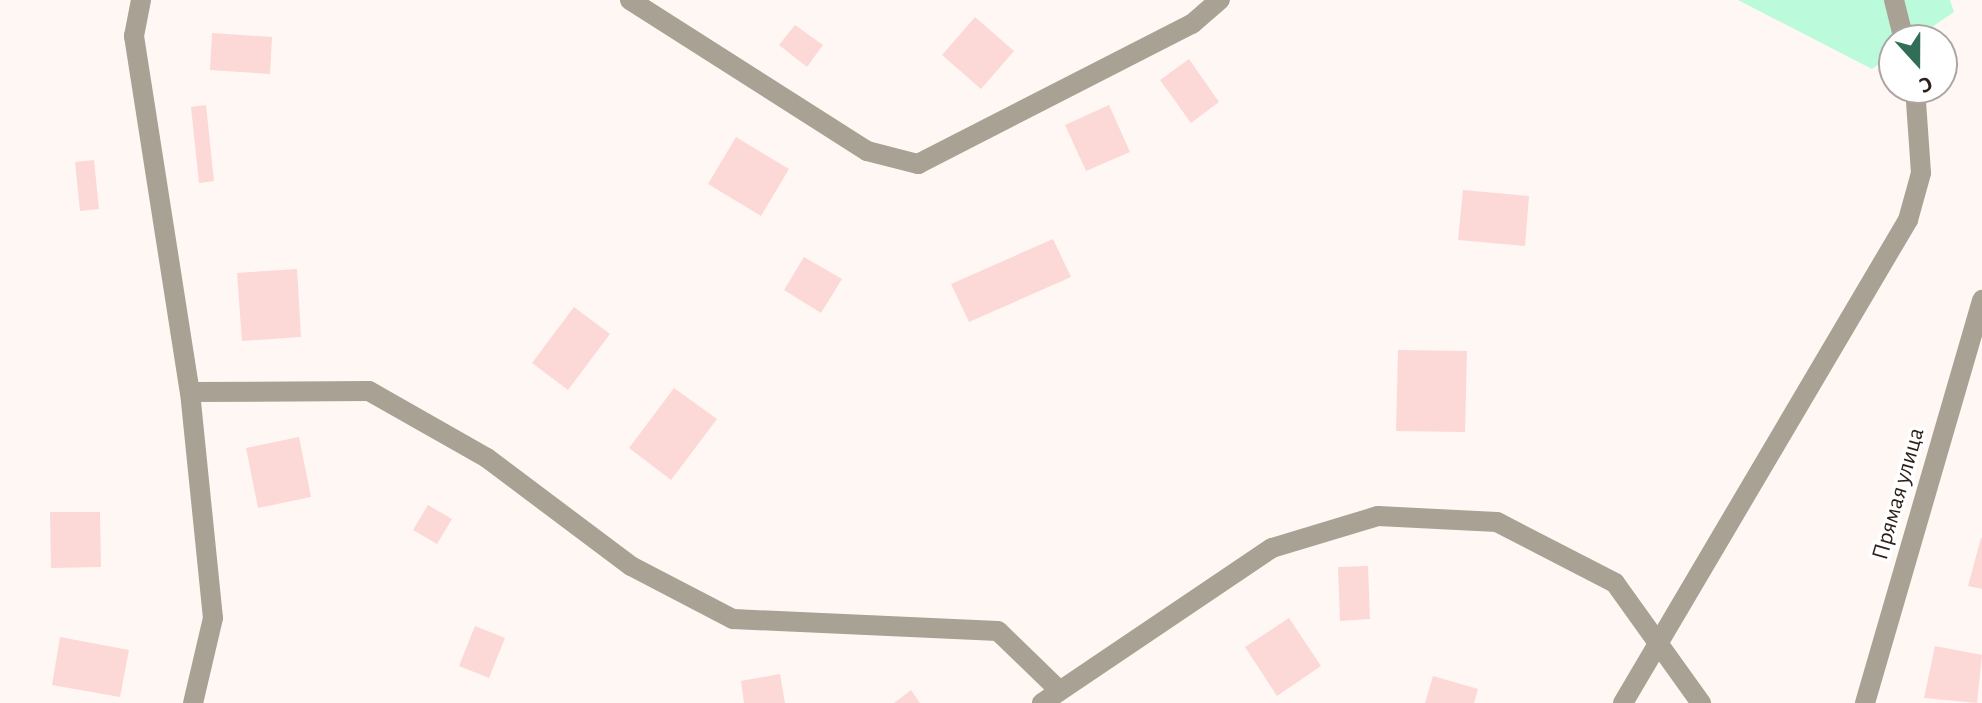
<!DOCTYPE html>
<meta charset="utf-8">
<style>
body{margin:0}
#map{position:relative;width:1982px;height:703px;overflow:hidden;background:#fff7f3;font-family:"Alegreya Sans",sans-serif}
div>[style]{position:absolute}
.green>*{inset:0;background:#bbfada}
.building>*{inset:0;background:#fcd9d7}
.minor>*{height:20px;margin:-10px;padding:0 10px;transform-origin:10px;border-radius:10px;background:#a9a193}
span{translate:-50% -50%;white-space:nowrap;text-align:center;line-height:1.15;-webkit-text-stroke:7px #fff;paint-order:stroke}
.street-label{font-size:24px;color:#2d1f1a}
.north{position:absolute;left:1878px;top:24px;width:80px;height:80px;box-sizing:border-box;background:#fff;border:2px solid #aba5a3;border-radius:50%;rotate:159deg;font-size:22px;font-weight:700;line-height:32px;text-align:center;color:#2d1f1a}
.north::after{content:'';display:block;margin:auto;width:28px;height:36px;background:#316d57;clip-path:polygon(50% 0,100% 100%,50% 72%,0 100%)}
</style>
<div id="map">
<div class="green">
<div style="clip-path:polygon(1738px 0,1950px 0,1954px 12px,1913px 40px,1894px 40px,1894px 53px,1872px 69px)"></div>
</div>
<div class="building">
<div style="clip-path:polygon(975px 17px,1014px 51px,981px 89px,942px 55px)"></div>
<div style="clip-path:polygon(795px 25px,823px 45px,807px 67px,779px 45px)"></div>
<div style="clip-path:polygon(212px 33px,272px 37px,270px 74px,210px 70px)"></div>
<div style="clip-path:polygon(1189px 59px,1219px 102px,1191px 123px,1160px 80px)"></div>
<div style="clip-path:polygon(206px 105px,214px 181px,199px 183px,191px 107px)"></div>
<div style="clip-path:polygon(1109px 105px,1130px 152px,1086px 171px,1065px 125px)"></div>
<div style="clip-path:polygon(736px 137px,789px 169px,761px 216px,708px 184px)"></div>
<div style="clip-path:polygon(94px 160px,99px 209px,80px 211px,75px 162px)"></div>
<div style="clip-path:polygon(1463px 190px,1529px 196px,1525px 246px,1458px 240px)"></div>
<div style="clip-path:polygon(1053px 239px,1071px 277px,969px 322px,951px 284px)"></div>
<div style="clip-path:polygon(804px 257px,842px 279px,821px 313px,784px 290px)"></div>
<div style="clip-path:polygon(297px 269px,301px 337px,242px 341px,237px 273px)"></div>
<div style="clip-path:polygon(574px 307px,610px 334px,568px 390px,532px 363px)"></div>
<div style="clip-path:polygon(1398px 350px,1467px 351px,1465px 432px,1396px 431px)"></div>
<div style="clip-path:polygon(674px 388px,717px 419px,671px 480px,629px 448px)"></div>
<div style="clip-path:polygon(299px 437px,311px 497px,258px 508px,246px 448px)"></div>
<div style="clip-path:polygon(428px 505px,452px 519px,437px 544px,413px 530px)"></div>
<div style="clip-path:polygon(50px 512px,100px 512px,101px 567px,51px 568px)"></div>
<div style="clip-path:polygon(1981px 538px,1982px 538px,1982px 589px,1968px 586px)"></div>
<div style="clip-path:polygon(1368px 566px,1370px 619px,1340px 621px,1338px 567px)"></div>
<div style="clip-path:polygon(1289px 618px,1321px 666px,1277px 696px,1245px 647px)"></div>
<div style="clip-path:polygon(475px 626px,505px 638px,489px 678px,459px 666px)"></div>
<div style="clip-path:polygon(60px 637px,129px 650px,120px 697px,52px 685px)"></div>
<div style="clip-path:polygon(1935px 646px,1982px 655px,1977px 703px,1924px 698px)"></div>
<div style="clip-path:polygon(780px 674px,785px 703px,744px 703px,741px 681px)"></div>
<div style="clip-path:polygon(1433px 676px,1478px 689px,1474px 703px,1425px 703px)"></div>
<div style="clip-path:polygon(911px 690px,920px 703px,894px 703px)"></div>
</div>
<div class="minor">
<div style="left:141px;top:0;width:37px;rotate:101deg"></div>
<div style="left:134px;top:36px;width:360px;rotate:81.1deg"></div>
<div style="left:190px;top:392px;width:227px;rotate:84.2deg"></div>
<div style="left:213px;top:618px;width:87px;rotate:103.2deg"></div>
<div style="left:630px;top:0;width:281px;rotate:32.5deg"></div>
<div style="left:867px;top:151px;width:53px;rotate:14.3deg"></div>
<div style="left:918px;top:164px;width:308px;rotate:-27.1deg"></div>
<div style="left:1192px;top:24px;width:37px;rotate:-41deg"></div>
<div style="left:1894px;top:0;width:41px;rotate:76deg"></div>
<div style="left:190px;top:392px;width:179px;rotate:-0.3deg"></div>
<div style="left:369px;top:391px;width:136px;rotate:29.6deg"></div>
<div style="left:487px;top:458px;width:180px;rotate:36.9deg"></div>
<div style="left:631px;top:566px;width:115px;rotate:27.5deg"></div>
<div style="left:733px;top:619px;width:265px;rotate:2.6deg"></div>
<div style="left:998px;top:631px;width:86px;rotate:44.1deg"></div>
<div style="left:1042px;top:703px;width:277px;rotate:-34deg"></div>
<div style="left:1272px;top:548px;width:111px;rotate:-16.8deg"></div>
<div style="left:1378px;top:516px;width:119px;rotate:2.9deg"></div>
<div style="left:1497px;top:522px;width:133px;rotate:27.3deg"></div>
<div style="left:1615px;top:583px;width:148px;rotate:54.4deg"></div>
<div style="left:1623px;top:703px;width:561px;rotate:-59.46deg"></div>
<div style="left:1908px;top:220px;width:49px;rotate:-74.5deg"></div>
<div style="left:1921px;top:173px;width:85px;rotate:-94deg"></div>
<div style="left:1865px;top:703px;width:420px;rotate:-73.8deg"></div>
</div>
<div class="street-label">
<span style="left:1899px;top:494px;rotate:-74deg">Прямая улица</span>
</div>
<div class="north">С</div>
</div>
